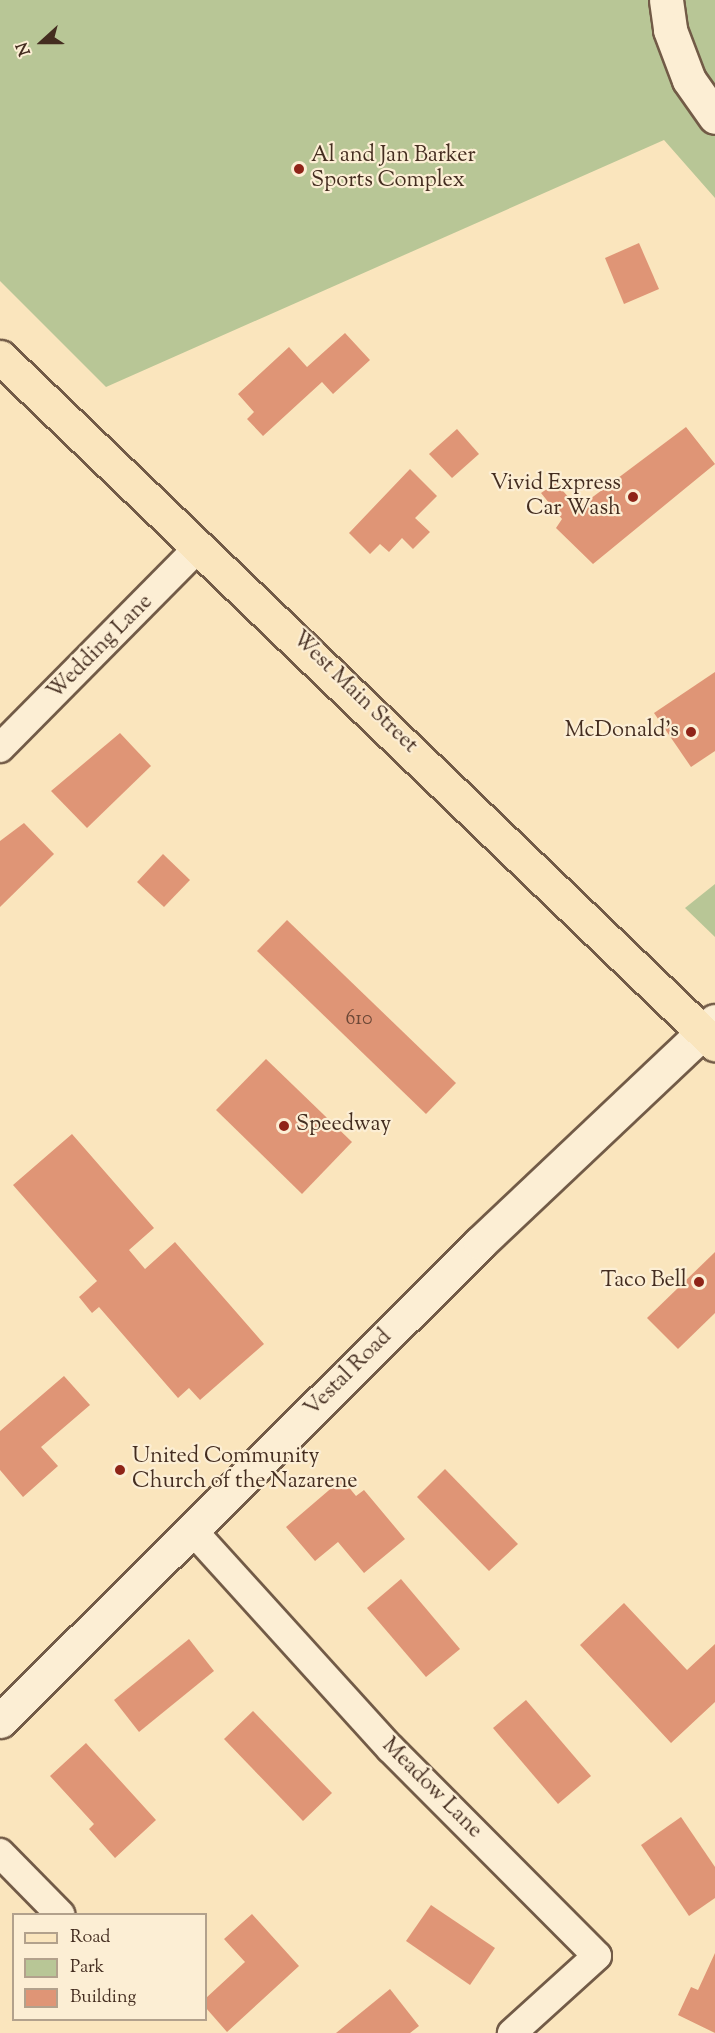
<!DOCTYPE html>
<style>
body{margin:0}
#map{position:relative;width:715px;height:2033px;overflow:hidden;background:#fae5bd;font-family:"Sorts Mill Goudy",serif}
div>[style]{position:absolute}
.green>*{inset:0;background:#b8c696}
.building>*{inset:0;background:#df9576}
.roads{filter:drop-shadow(2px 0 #725b47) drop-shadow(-2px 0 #725b47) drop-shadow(0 2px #725b47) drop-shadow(0 -2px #725b47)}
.minor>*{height:28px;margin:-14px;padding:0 14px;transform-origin:14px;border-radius:14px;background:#fceed4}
.tertiary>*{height:33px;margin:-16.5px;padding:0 16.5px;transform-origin:16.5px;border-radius:16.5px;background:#fceed4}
.primary>*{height:33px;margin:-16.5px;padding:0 16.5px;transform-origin:16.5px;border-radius:16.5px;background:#fae5bd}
.dots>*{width:16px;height:16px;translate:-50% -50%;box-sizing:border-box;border:3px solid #fceed4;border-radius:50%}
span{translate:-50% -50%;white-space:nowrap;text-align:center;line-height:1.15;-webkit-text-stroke:4.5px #fceed4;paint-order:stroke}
.number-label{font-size:20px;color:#6b4736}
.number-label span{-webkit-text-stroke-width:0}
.poi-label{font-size:22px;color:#442d20}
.left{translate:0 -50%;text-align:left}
.right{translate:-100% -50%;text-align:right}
.street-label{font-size:22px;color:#442d20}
.legend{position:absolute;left:12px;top:1913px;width:195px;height:108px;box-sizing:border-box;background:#fceed4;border:2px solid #b2a18c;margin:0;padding:8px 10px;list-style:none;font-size:18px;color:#442d20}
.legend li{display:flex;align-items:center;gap:12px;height:30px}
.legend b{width:30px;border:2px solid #b2a18c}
.north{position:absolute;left:12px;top:12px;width:60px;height:60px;-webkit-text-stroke:4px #fceed4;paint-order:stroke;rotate:249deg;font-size:16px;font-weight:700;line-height:24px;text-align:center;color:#442d20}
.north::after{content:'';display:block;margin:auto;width:21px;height:27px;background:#442d20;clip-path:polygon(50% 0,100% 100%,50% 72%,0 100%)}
</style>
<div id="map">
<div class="green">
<div style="clip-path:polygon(0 0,715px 0,715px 198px,664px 140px,106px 387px,0 281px)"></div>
<div style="clip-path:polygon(715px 884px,715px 937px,685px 908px)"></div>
</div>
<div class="building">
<div style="clip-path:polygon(639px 243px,659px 289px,624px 304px,605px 258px)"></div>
<div style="clip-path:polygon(345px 333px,370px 360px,333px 394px,322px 382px,263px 436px,247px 419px,254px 412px,238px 394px,289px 347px,307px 367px)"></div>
<div style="clip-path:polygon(686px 427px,715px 464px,593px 564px,556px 528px,562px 519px,541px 493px,556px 483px,578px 508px)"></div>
<div style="clip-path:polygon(457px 429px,479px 454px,452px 478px,429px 454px)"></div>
<div style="clip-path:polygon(410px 469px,437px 496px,415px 518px,430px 532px,413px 549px,402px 538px,389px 552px,380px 544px,370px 554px,349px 533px)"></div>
<div style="clip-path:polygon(715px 672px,715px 751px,691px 767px,654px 713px)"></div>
<div style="clip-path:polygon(120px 733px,151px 766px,87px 828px,51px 791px)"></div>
<div style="clip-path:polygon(24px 823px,54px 854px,0 907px,0 841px)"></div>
<div style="clip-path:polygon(163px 854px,190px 880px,164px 907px,137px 882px)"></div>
<div style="clip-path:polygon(287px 920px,456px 1083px,426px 1114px,257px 951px)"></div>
<div style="clip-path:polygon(266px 1059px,352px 1142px,302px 1194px,216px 1110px)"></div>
<div style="clip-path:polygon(72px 1134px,154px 1228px,129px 1250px,145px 1269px,175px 1242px,264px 1344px,200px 1400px,189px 1388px,178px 1398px,99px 1307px,92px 1313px,79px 1297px,97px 1281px,13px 1185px)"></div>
<div style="clip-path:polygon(715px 1252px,715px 1313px,678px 1349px,647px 1318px)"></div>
<div style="clip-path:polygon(64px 1376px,90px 1405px,41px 1447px,58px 1466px,23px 1497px,0 1470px,0 1431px)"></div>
<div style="clip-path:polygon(445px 1469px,518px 1544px,489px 1571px,417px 1497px)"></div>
<div style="clip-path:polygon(342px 1479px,356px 1496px,364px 1490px,405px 1539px,364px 1573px,338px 1542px,315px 1561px,286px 1527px)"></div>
<div style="clip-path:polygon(401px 1579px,460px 1649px,426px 1677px,367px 1608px)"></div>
<div style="clip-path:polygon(624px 1603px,687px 1670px,715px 1644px,715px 1702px,671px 1743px,580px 1645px)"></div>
<div style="clip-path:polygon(189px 1639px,214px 1671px,139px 1732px,114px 1700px)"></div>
<div style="clip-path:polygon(526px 1700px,591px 1776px,558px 1804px,493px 1728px)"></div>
<div style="clip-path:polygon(253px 1711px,332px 1793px,303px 1821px,224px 1739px)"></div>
<div style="clip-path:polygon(86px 1743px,156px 1820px,115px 1858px,89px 1829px,94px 1824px,50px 1776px)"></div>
<div style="clip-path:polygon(681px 1817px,715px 1867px,715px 1898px,689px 1916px,641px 1845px)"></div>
<div style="clip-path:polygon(431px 1905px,495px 1948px,470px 1985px,406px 1941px)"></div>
<div style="clip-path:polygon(252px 1914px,299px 1966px,227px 2032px,206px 2008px,206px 1998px,245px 1962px,224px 1939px)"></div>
<div style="clip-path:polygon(715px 1953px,715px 2033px,678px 2015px,691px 1987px,698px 1990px)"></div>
<div style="clip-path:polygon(390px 1989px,419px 2026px,410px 2033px,336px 2033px)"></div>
</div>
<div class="roads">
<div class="minor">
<div style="left:0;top:748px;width:284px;rotate:-45.3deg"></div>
<div style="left:193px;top:1531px;width:293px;rotate:47.8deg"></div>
<div style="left:390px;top:1748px;width:293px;rotate:45.1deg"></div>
<div style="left:597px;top:1956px;width:115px;rotate:137.8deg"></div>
<div style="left:0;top:1853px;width:86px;rotate:45.5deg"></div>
</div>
<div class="tertiary">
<div style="left:666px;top:0;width:30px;rotate:82deg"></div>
<div style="left:670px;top:30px;width:53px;rotate:69.2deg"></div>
<div style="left:689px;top:80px;width:45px;rotate:54.9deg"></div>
<div style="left:0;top:1721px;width:677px;rotate:-44.88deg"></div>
<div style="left:480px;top:1243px;width:323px;rotate:-43.4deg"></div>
</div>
<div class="primary">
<div style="left:0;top:357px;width:992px;rotate:43.86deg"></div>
</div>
</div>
<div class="dots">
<div style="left:299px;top:169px;background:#8f2418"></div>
<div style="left:633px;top:497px;background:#8f2418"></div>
<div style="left:691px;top:732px;background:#8f2418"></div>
<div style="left:284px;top:1126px;background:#8f2418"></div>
<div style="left:699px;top:1282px;background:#8f2418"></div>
<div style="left:120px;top:1470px;background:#8f2418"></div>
</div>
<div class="number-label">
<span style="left:359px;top:1019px">610</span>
</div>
<div class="poi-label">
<span class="left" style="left:311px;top:169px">Al and Jan Barker<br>Sports Complex</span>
<span class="right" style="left:621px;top:497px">Vivid Express<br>Car Wash</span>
<span class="right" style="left:679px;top:732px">McDonald's</span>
<span class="left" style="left:296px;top:1126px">Speedway</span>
<span class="right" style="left:687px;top:1282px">Taco Bell</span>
<span class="left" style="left:132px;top:1470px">United Community<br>Church of the Nazarene</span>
</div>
<div class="street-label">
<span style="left:101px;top:648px;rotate:-45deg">Wedding Lane</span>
<span style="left:354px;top:693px;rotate:44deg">West Main Street</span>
<span style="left:349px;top:1374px;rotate:-45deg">Vestal Road</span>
<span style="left:431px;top:1789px;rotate:45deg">Meadow Lane</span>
</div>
<ul class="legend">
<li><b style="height:8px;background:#fae5bd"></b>Road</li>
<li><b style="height:16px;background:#b8c696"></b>Park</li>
<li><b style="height:16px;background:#df9576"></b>Building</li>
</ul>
<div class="north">N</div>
</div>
